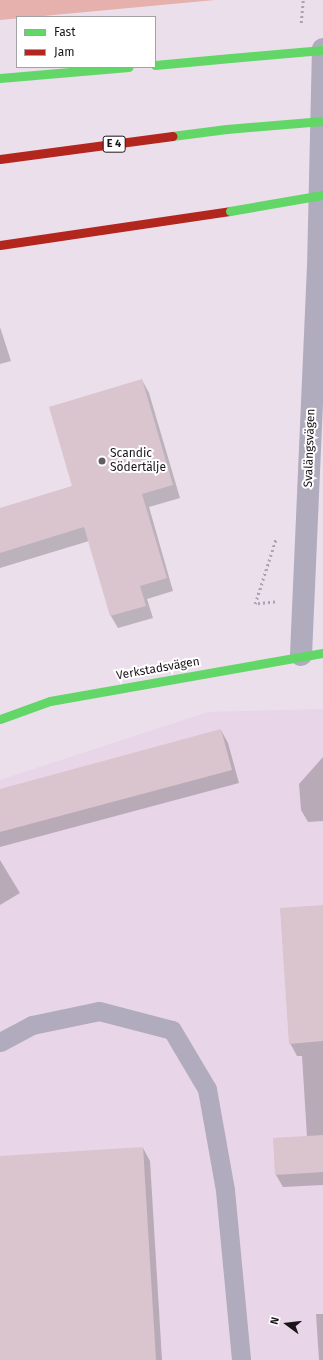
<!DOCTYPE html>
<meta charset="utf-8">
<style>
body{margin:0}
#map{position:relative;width:323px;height:1360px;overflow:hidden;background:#eadfea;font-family:"Fira Sans",sans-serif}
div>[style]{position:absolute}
.built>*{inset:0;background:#e8d5e7}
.forest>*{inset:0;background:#e6b0ac}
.shadow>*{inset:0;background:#0003}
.building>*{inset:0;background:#dac4ce}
.path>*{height:2.5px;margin-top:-1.25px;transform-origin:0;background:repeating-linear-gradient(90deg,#a9a4b0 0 2px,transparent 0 5px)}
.lane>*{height:19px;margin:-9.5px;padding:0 9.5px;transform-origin:9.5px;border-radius:9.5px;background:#b0abbd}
.street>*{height:22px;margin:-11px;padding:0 11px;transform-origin:11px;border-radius:11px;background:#b0abbd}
.fast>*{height:9px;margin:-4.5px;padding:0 4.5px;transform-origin:4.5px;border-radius:4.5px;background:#63d668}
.jam>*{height:9px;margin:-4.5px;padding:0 4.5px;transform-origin:4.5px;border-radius:4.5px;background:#b3261e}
.fast-bridge>*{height:9px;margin:-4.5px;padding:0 4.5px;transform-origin:4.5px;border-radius:4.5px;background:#63d668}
.dots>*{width:11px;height:11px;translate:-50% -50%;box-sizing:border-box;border:2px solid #fff;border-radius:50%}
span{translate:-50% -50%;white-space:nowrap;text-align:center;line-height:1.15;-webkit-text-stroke:4px #fff;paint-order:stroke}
.shield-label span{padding:1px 3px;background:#fff;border:1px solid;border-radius:3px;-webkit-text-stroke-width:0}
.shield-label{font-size:11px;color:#1b151b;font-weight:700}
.street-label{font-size:12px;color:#1b151b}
.poi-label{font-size:12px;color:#1b151b}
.left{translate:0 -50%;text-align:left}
.legend{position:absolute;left:16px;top:16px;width:140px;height:52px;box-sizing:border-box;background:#fff;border:1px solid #a4a1a4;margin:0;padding:5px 7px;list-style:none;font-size:12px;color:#1b151b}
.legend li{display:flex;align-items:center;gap:8px;height:20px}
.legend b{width:20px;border:1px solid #a4a1a4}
.north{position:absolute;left:267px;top:1304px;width:40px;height:40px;-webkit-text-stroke:3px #fff;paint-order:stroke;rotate:285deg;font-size:11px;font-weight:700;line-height:16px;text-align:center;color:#1b151b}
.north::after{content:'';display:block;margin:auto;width:14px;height:18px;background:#1b151b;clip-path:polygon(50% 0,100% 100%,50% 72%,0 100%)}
</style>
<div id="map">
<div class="built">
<div style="clip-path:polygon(323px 709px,323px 1360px,0 1360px,0 780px,208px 712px)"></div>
</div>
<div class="forest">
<div style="clip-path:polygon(0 0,215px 0,0 20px)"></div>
</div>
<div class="shadow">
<div style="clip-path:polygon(0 327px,11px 361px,0 364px)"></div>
<div style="clip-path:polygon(142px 380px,149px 393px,180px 498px,149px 507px,173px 591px,147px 599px,153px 618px,118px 628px,111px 616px,89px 541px,0 568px,0 509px,73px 486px)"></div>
<div style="clip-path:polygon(221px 730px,228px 743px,239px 783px,0 847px,0 790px)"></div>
<div style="clip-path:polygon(323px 757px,323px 821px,308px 822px,301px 810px,299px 784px)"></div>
<div style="clip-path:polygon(0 860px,20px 893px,0 905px)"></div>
<div style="clip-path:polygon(323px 906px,323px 1185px,283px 1187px,276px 1175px,307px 1137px,302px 1056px,297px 1056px,290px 1043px)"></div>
<div style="clip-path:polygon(143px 1148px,150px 1161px,162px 1360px,0 1360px,0 1157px)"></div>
<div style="clip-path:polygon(316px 1314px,323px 1314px,323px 1360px,319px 1360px)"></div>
</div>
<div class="building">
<div style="clip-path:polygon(142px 379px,173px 485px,142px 494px,167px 578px,140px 586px,146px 606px,110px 616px,84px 527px,0 553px,0 508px,72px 486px,49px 407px)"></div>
<div style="clip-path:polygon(221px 729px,232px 770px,0 832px,0 789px)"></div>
<div style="clip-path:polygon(323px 905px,323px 1041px,289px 1044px,280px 908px)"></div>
<div style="clip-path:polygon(323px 1135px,323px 1172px,275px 1175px,273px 1138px)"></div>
<div style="clip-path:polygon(143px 1147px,156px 1360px,0 1360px,0 1156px)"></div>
</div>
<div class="path">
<div style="left:301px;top:23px;width:23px;rotate:-85deg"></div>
<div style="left:275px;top:602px;width:20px;rotate:174deg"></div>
<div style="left:255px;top:604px;width:69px;rotate:-72.3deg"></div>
</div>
<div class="lane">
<div style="left:0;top:1042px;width:36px;rotate:-28deg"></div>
<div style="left:32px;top:1025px;width:68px;rotate:-11.8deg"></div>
<div style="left:99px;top:1011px;width:75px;rotate:14.6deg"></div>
<div style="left:172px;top:1030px;width:69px;rotate:59.3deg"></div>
<div style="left:207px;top:1089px;width:103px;rotate:79.9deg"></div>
<div style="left:225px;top:1190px;width:171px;rotate:84.6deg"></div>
</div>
<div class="street">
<div style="left:301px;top:655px;width:387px;rotate:-87.5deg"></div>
<div style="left:318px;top:268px;width:219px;rotate:-88.7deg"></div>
</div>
<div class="fast">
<div style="left:155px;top:65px;width:76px;rotate:-5.3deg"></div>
<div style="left:0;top:78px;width:129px;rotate:-4.9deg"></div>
<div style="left:172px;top:136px;width:55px;rotate:-7.3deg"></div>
<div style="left:0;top:719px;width:53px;rotate:-19.8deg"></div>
<div style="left:50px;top:701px;width:277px;rotate:-10deg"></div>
</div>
<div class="jam">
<div style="left:0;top:159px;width:174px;rotate:-7.6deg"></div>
<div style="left:0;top:245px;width:232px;rotate:-8.4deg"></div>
</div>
<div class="fast-bridge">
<div style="left:231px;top:58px;width:92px;rotate:-5deg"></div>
<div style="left:227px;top:129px;width:96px;rotate:-4.8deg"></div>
<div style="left:230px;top:211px;width:94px;rotate:-9.8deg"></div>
</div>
<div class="dots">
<div style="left:102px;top:461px;background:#635c63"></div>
</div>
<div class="shield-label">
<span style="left:114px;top:144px">E 4</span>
</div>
<div class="street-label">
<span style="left:310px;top:448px;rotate:-88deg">Svalängsvägen</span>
<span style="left:158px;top:669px;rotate:-10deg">Verkstadsvägen</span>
</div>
<div class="poi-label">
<span class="left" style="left:110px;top:461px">Scandic<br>Södertälje</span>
</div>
<ul class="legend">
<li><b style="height:5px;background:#63d668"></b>Fast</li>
<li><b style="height:5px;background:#b3261e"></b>Jam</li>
</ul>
<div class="north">N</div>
</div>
